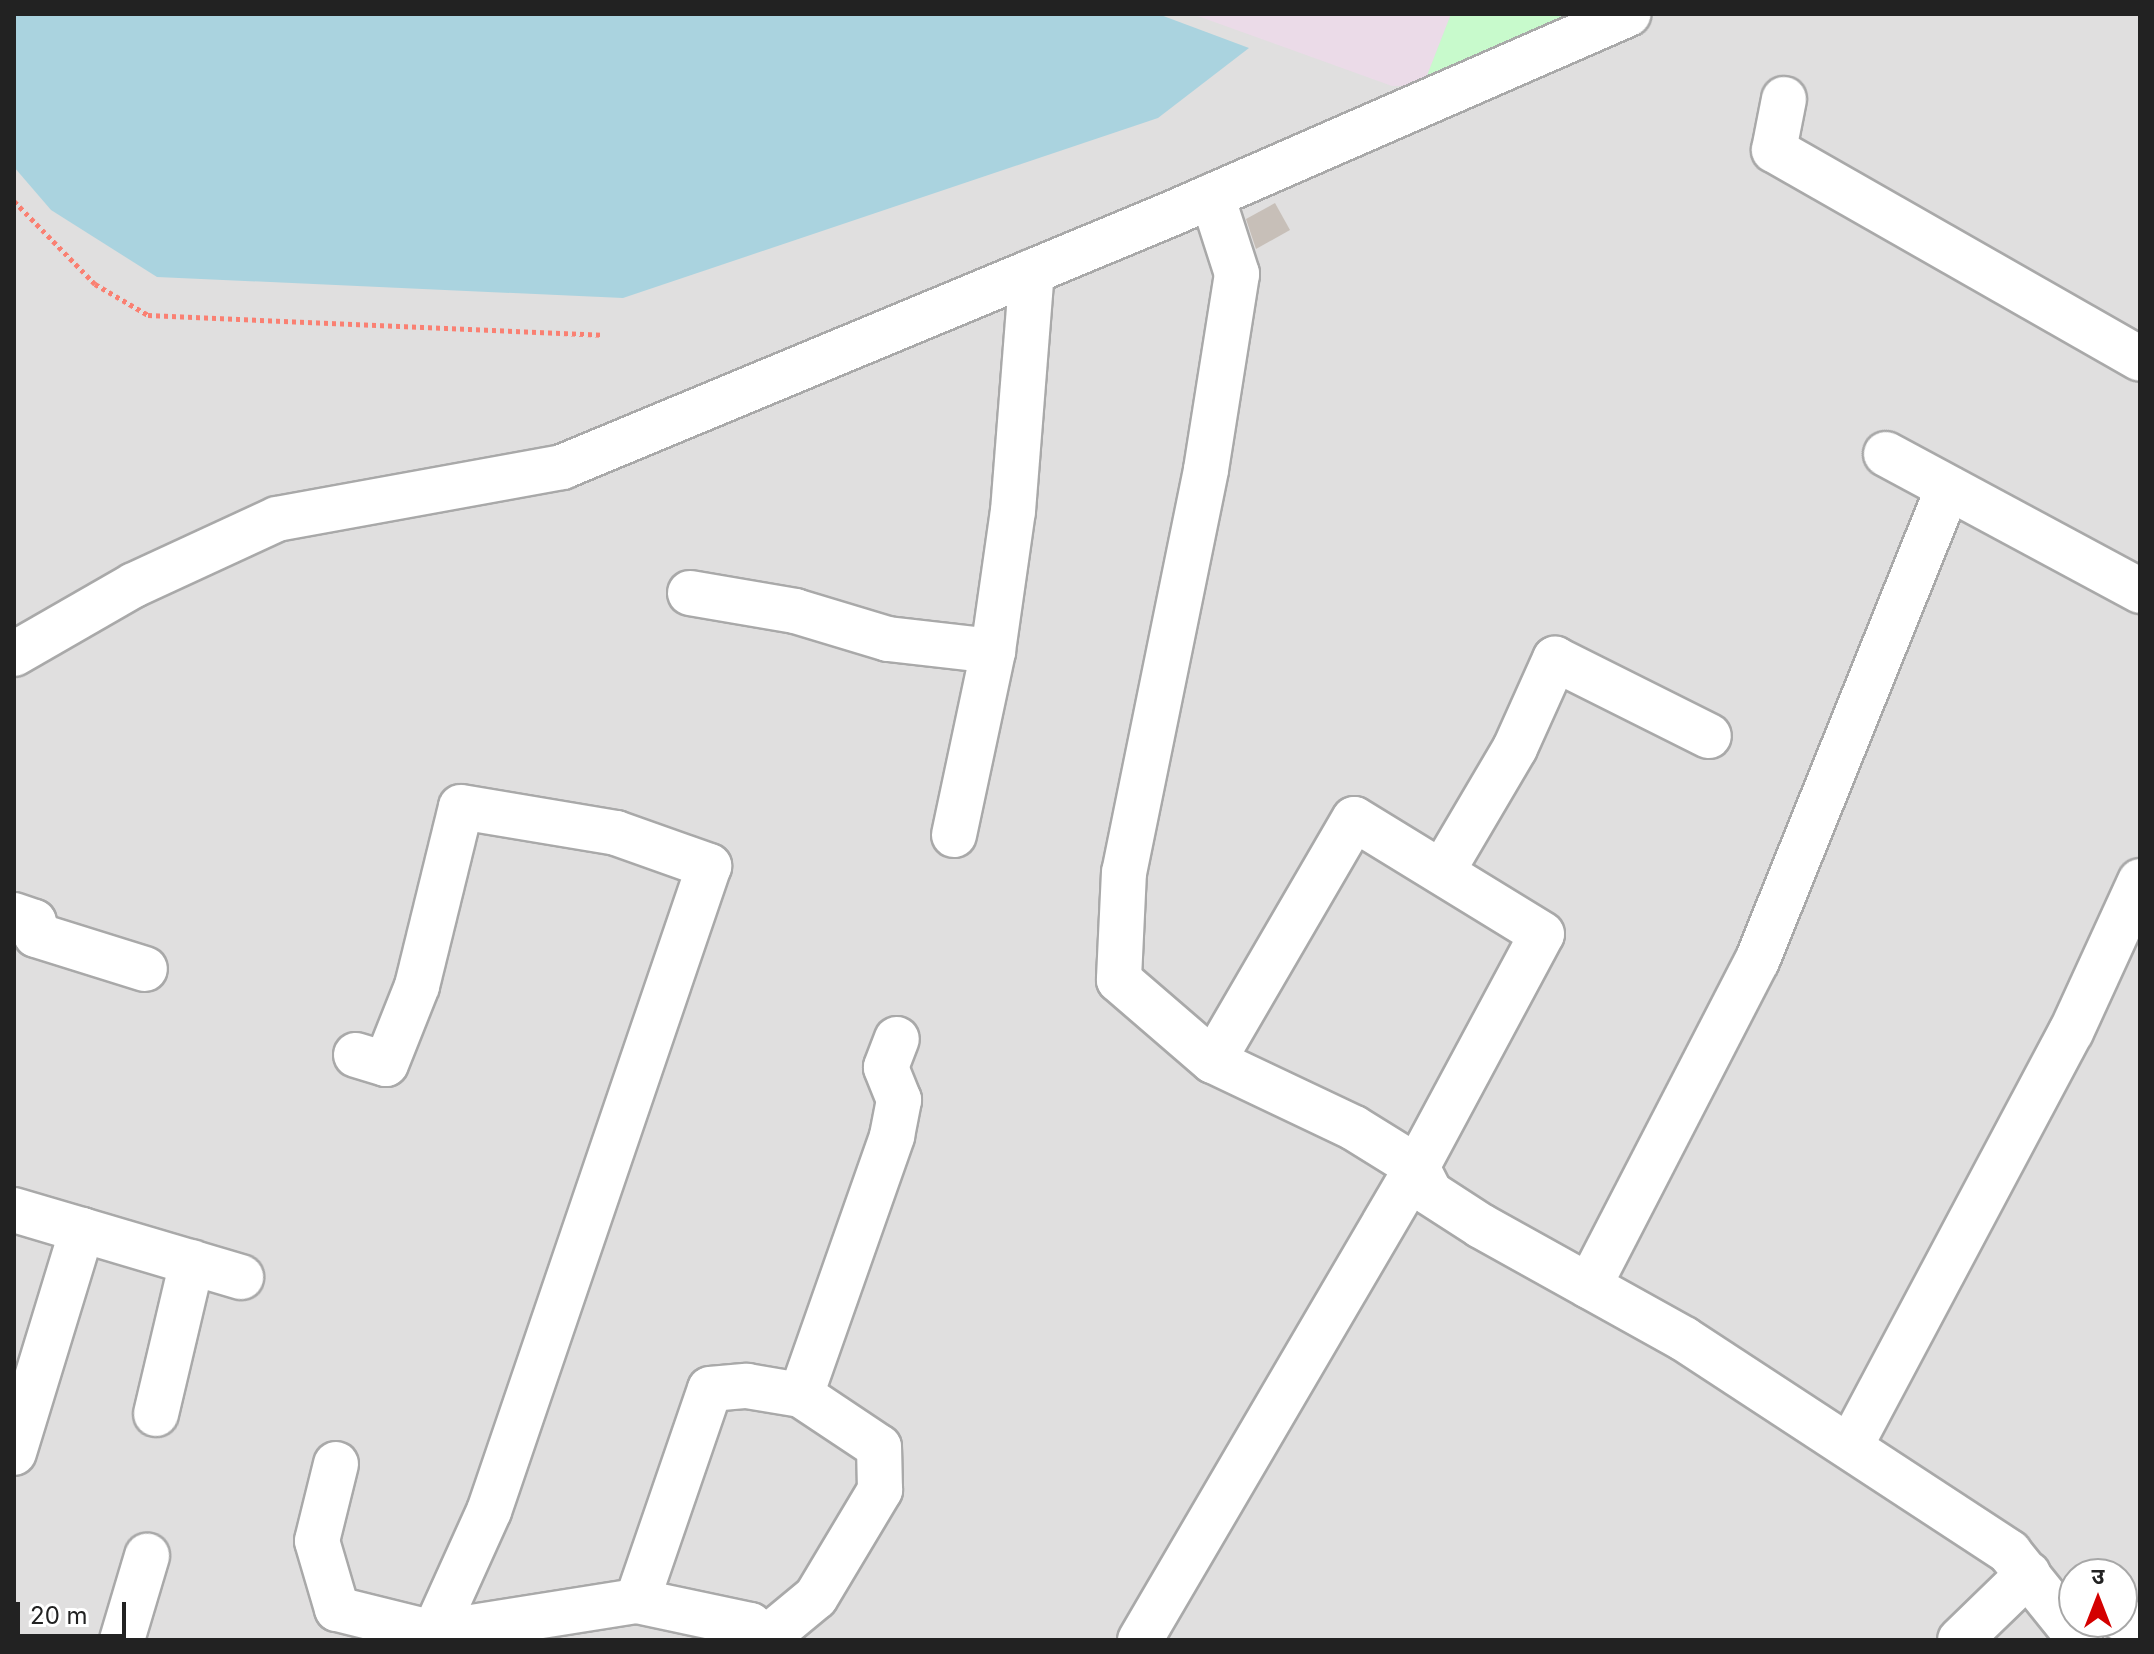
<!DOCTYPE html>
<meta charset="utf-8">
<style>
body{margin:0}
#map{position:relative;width:2154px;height:1654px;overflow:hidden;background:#f2efe9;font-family:Inter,"Noto Sans Devanagari",sans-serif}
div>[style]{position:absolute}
.residential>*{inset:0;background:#e0dfdf}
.industrial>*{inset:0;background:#ebdbe8}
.park>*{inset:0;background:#c8facc}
.water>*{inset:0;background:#aad3df}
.building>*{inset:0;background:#c7bfb8}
.path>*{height:5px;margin-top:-2.5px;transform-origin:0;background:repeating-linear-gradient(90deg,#fa8072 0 4px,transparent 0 8px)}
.roads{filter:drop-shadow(2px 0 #a9a9a9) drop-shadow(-2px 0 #a9a9a9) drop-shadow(0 2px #a9a9a9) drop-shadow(0 -2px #a9a9a9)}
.minor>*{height:44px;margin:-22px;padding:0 22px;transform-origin:22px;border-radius:22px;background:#fff}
span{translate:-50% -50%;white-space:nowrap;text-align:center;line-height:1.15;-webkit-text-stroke:6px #fff;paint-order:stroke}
.frame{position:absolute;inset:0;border:16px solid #222;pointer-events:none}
.north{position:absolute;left:2058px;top:1558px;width:80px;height:80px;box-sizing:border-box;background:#fff;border:2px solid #a7a7a7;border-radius:50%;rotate:0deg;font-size:22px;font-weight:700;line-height:32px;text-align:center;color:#222}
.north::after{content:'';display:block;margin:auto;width:28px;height:36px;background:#d40000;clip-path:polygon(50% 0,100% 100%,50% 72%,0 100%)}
.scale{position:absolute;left:16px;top:1602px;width:110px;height:36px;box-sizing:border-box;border:4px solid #222;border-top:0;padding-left:10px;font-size:24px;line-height:28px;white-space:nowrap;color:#222;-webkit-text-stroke:6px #fff;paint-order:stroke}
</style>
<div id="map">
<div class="residential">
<div style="clip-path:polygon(evenodd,14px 14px,2140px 14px,2140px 1640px,14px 1640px,14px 14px,2074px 1574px,2122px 1574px,2122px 1622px,2074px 1622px,2074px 1574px)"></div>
</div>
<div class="industrial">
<div style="clip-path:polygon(1192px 14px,1451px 14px,1423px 86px,1392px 86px)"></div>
</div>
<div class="park">
<div style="clip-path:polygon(1451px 14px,1578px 14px,1423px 86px)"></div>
</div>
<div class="water">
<div style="clip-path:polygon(14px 14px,1158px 14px,1249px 48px,1158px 118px,623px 298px,157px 277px,51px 210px,14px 167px)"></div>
</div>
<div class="building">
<div style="clip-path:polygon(1275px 203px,1290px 230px,1256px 249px,1246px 219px)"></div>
</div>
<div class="path">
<div style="left:14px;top:201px;width:116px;rotate:45.7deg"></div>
<div style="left:95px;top:284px;width:61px;rotate:30.3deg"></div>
<div style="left:148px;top:315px;width:454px;rotate:2.5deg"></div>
</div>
<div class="roads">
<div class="minor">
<div style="left:1784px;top:99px;width:52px;rotate:101.1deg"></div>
<div style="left:1774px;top:150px;width:421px;rotate:29.7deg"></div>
<div style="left:1212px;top:196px;width:82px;rotate:72.2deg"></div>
<div style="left:1237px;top:274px;width:198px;rotate:99deg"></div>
<div style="left:1206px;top:470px;width:410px;rotate:101.5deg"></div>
<div style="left:1124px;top:872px;width:108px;rotate:92.7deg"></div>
<div style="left:1119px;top:980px;width:124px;rotate:40.8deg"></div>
<div style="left:1213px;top:1061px;width:156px;rotate:25.4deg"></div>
<div style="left:1354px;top:1128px;width:74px;rotate:31.8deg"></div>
<div style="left:1417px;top:1167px;width:264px;rotate:-61.8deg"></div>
<div style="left:1542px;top:934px;width:220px;rotate:-148.5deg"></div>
<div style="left:1354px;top:819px;width:280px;rotate:120.2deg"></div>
<div style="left:1886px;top:454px;width:289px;rotate:28.3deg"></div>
<div style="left:690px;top:593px;width:107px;rotate:9.7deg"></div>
<div style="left:795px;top:611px;width:97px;rotate:16.8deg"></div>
<div style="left:888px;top:639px;width:106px;rotate:6.5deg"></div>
<div style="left:14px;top:654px;width:138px;rotate:-29.9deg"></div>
<div style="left:134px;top:585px;width:157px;rotate:-24.8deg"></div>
<div style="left:277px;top:519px;width:290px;rotate:-10.3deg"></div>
<div style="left:562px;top:467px;width:662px;rotate:-22.57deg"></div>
<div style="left:1173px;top:213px;width:497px;rotate:-23.6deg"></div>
<div style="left:954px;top:835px;width:188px;rotate:-78deg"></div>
<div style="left:993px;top:651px;width:141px;rotate:-81.9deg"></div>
<div style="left:1013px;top:511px;width:240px;rotate:-85.5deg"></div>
<div style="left:1442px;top:872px;width:144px;rotate:-59.5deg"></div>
<div style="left:1515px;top:748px;width:98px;rotate:-65.8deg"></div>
<div style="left:1555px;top:659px;width:172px;rotate:26.6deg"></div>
<div style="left:14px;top:915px;width:21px;rotate:19deg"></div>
<div style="left:34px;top:922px;width:13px;rotate:81deg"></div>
<div style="left:36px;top:935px;width:114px;rotate:17.3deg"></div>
<div style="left:356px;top:1055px;width:31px;rotate:17deg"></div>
<div style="left:386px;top:1064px;width:84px;rotate:-68.3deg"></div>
<div style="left:417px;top:986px;width:184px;rotate:-76.2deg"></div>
<div style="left:461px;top:807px;width:157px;rotate:9.5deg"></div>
<div style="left:616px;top:833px;width:99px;rotate:19.5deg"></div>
<div style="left:709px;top:866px;width:681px;rotate:108.83deg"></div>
<div style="left:489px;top:1511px;width:134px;rotate:114.3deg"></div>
<div style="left:434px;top:1633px;width:206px;rotate:-9deg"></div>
<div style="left:637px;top:1601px;width:116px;rotate:12deg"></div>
<div style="left:750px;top:1625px;width:16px;rotate:68deg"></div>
<div style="left:14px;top:1210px;width:71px;rotate:16.4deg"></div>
<div style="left:82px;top:1230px;width:233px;rotate:107deg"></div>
<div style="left:82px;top:1230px;width:166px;rotate:16.5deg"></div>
<div style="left:1589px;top:1286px;width:366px;rotate:-62.7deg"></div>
<div style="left:1757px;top:961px;width:510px;rotate:-68.01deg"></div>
<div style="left:156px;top:1414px;width:156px;rotate:-76.7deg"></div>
<div style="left:1851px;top:1445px;width:468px;rotate:-62deg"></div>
<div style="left:2071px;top:1032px;width:166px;rotate:-65.4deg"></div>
<div style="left:336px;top:1464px;width:79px;rotate:103.9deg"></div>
<div style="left:317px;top:1541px;width:71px;rotate:73.6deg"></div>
<div style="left:337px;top:1609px;width:100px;rotate:13.9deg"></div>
<div style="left:434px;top:1633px;width:7px;rotate:106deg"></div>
<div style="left:637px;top:1601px;width:224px;rotate:-71deg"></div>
<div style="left:710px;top:1389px;width:37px;rotate:-5deg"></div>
<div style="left:747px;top:1386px;width:55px;rotate:9.5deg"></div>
<div style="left:2122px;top:1619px;width:20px;rotate:27deg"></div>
<div style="left:122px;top:1640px;width:88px;rotate:-73.4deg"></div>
<div style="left:764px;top:1640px;width:67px;rotate:-39.6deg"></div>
<div style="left:816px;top:1597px;width:125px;rotate:-59.1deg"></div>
<div style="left:880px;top:1490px;width:43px;rotate:-91.3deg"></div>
<div style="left:879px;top:1447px;width:94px;rotate:-146.3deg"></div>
<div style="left:801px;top:1395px;width:275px;rotate:-70.6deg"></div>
<div style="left:892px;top:1136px;width:37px;rotate:-79deg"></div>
<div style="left:899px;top:1100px;width:35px;rotate:-112deg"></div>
<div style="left:886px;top:1067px;width:30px;rotate:-69deg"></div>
<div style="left:1140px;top:1640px;width:548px;rotate:-59.65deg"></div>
<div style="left:1417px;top:1167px;width:29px;rotate:63deg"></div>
<div style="left:1430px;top:1193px;width:61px;rotate:32.9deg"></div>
<div style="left:1481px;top:1226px;width:232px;rotate:29.1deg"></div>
<div style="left:1684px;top:1339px;width:389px;rotate:33.2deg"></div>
<div style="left:2009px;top:1552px;width:113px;rotate:51.1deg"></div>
<div style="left:1960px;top:1640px;width:95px;rotate:-44.1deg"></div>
</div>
</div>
<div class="frame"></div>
<div class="north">उ</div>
<div class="scale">20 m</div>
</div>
